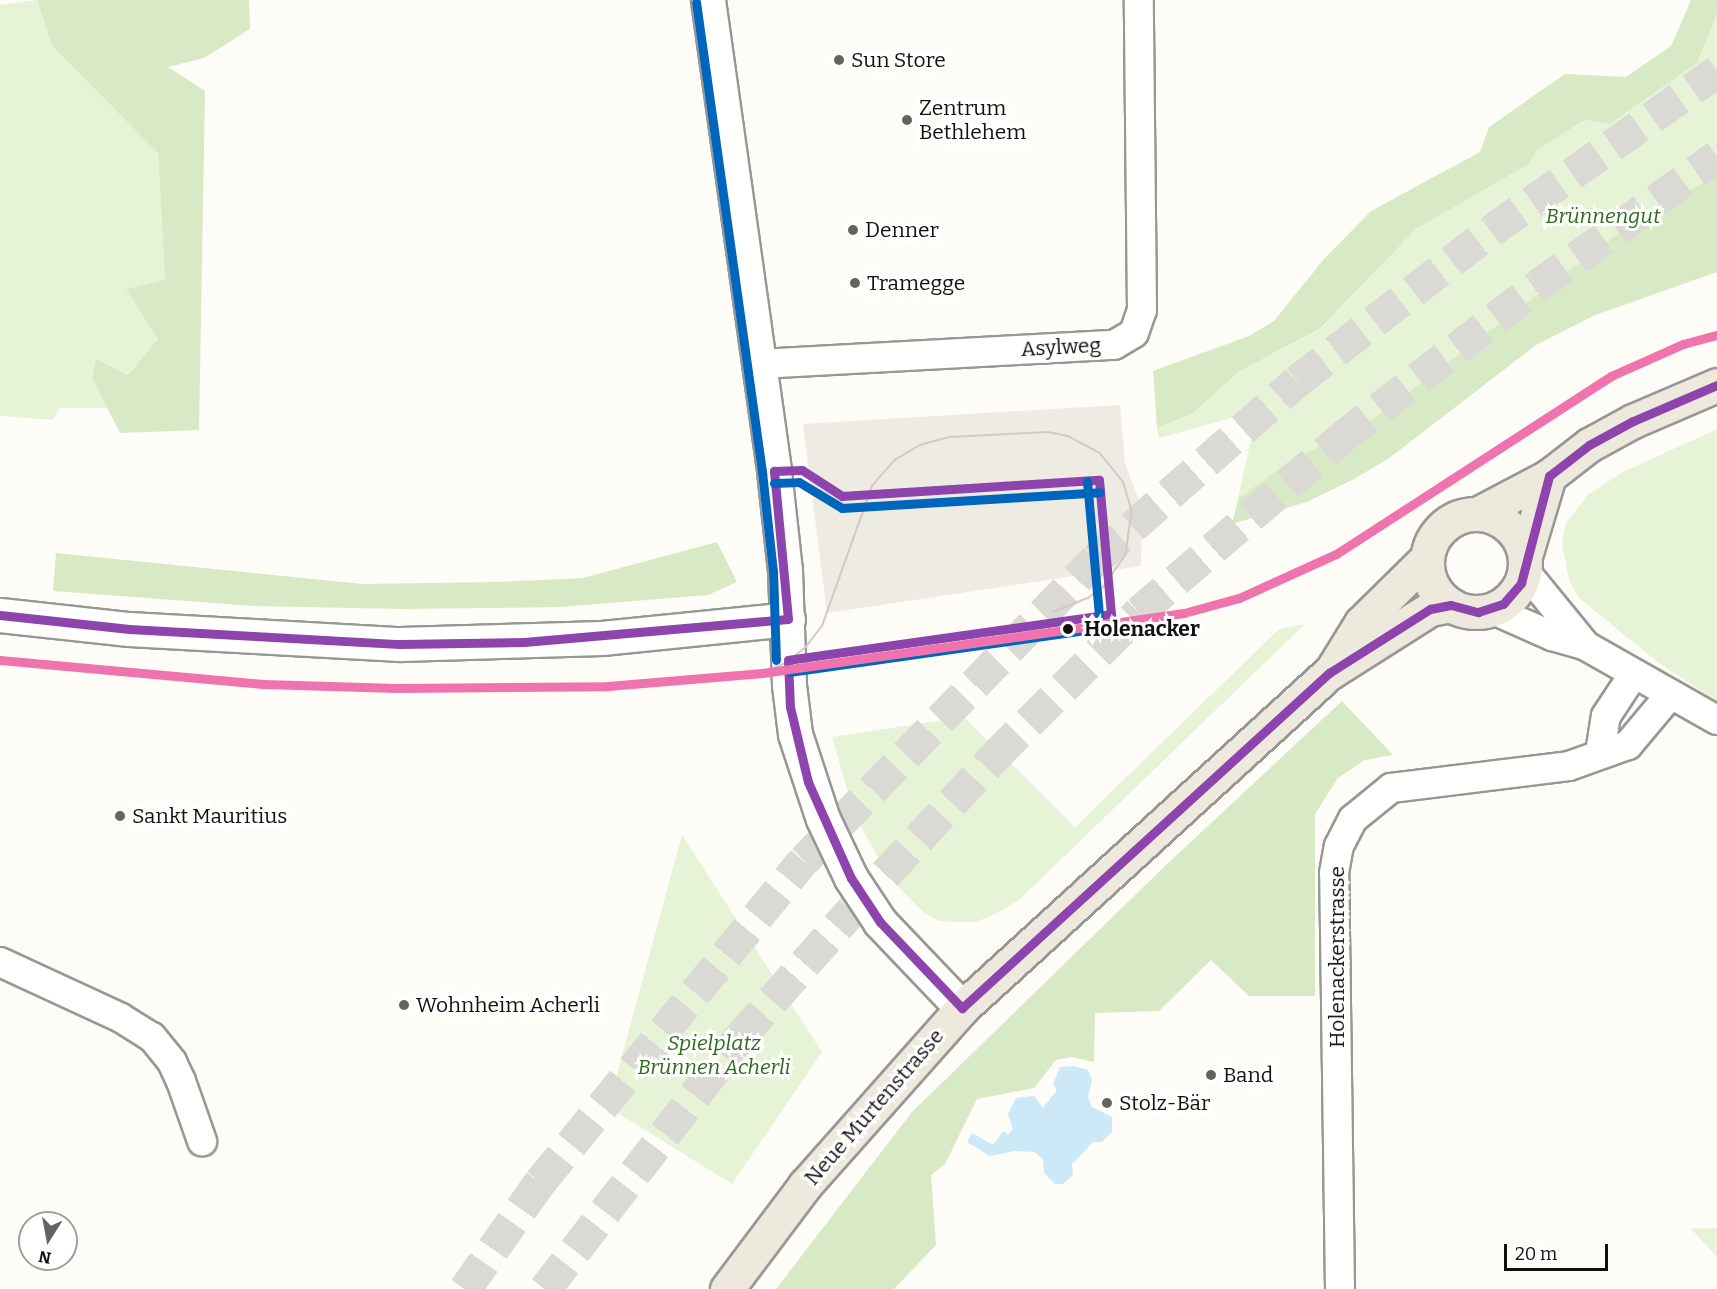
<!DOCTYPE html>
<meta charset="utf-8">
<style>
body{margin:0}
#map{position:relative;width:1717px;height:1289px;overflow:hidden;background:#fdfcf7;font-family:Bitter,serif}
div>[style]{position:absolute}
.green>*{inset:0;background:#e7f3d7}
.forest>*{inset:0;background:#d8eac5}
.plaza>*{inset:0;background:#edebe2}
.water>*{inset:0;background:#cde8f7}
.motorway-tunnel>*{height:33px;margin-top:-16.5px;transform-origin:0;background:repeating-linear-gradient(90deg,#dad9d4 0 33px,transparent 0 49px)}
.roads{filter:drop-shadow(2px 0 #979795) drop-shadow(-2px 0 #979795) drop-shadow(0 2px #979795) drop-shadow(0 -2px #979795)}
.minor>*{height:28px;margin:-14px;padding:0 14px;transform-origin:14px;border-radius:14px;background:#fffffe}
.tertiary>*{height:33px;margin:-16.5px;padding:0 16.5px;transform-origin:16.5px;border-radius:16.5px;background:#fffffe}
.primary>*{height:33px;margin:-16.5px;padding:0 16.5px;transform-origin:16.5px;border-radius:16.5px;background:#ede9dc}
.primary>.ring{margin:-16.5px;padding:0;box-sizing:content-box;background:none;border:33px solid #ede9dc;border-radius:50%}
.tram>*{height:1.5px;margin:-0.75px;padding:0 0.75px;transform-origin:0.75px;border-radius:0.75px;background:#d9c6c7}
.bus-1>*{height:9px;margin:-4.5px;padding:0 4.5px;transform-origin:4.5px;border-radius:4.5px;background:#8e44ad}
.bus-2>*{height:9px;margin:-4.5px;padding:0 4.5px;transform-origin:4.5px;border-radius:4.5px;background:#0065bd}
.tram-1>*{height:9px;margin:-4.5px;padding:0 4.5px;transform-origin:4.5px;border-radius:4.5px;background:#ef73ac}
.dots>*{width:16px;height:16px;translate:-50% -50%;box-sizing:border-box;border:3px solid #fff;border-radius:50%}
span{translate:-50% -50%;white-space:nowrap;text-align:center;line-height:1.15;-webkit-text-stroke:6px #fff;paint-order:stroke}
.poi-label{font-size:21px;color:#111}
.left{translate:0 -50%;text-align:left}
.park-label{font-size:21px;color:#2f6b1f;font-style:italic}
.street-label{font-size:21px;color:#111}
.stop-label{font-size:21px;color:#111;font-weight:700}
.north{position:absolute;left:18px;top:1211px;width:60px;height:60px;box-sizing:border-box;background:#fff;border:2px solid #a0a0a0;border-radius:50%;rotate:191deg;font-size:16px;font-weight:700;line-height:24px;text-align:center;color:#111}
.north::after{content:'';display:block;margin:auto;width:21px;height:27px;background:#646362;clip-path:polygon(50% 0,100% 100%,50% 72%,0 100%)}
.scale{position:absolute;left:1504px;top:1244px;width:104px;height:27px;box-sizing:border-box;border:3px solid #111;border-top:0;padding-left:8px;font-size:18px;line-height:21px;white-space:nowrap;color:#111;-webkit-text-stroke:4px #fff;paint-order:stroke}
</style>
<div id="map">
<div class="green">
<div style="clip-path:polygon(37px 0,52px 46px,158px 152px,165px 280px,158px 339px,128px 375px,96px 360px,92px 378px,108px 408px,60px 408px,53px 420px,0 416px,0 5px)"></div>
<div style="clip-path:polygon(1717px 14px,1717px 270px,1592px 316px,1238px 499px,1257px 411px,1159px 438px,1157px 428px,1192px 414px,1240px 371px,1320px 330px,1416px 229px,1529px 164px,1537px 150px,1585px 120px,1610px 124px,1697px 63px)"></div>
<div style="clip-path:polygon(1717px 429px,1717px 701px,1659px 663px,1579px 598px,1569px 580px,1562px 543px,1566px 523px,1589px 494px,1623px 472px)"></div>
<div style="clip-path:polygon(1305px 624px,1019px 900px,995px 914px,976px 922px,956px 922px,939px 921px,924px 913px,891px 879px,856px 819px,832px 737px,964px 717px,1075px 827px,1279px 629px)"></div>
<div style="clip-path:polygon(682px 835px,822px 1052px,732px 1184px,608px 1107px)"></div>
<div style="clip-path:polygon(1717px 1228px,1717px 1257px,1691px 1229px)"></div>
</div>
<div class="forest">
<div style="clip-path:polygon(37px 0,249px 0,250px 29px,204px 58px,168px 67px,205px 91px,199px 430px,120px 433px,92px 378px,96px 359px,128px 375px,158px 339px,126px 289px,165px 280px,158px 153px,52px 46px)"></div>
<div style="clip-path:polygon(1691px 0,1717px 0,1717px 14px,1697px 63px,1610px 124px,1585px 120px,1537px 150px,1529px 164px,1416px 229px,1320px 329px,1240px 371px,1192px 414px,1157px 428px,1153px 371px,1249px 336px,1274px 321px,1324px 259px,1371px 211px,1480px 152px,1489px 127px,1565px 74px,1626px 77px,1671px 46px)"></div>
<div style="clip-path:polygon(1717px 174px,1717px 272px,1593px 316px,1536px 345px,1388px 459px,1354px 479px,1307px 502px,1232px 524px,1238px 499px,1291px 460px,1363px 427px,1615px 236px)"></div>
<div style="clip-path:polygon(717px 542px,737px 582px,708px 595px,560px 607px,402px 609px,254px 606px,53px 591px,56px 553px,362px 584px,497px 582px,583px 578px)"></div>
<div style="clip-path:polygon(1342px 701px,1393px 755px,1365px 760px,1338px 778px,1315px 814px,1315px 996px,1249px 996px,1211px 960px,1159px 1011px,1095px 1013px,1094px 1062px,1072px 1057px,1056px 1060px,1034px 1088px,977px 1099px,945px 1164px,931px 1175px,936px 1245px,894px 1289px,776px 1289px,912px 1112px,1166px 865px)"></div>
</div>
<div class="plaza">
<div style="clip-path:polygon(1120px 405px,1125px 463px,1142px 509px,1141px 566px,827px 613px,803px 424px)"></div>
</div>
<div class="water">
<div style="clip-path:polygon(1074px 1066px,1088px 1070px,1092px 1080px,1088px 1097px,1092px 1107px,1112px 1117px,1112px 1132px,1102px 1142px,1093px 1142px,1072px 1164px,1073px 1175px,1063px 1184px,1055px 1184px,1044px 1173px,1043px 1160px,1035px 1152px,1015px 1151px,990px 1156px,967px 1142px,972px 1133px,993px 1145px,1003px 1131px,1008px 1134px,1013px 1129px,1008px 1114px,1016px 1098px,1034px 1096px,1043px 1108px,1057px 1090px,1053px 1084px,1060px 1067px)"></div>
</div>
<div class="motorway-tunnel">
<div style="left:465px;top:1289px;width:131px;rotate:-55deg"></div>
<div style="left:540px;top:1182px;width:416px;rotate:-50.7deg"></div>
<div style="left:804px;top:860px;width:419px;rotate:-45.9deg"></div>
<div style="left:1096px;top:559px;width:268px;rotate:-41.5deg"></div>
<div style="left:1297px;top:381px;width:247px;rotate:-37.8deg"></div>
<div style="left:1492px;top:230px;width:276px;rotate:-35.2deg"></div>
<div style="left:545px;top:1289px;width:319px;rotate:-52.3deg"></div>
<div style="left:740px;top:1037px;width:169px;rotate:-48.6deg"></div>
<div style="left:852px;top:910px;width:209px;rotate:-47.1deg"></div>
<div style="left:994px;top:757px;width:205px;rotate:-45deg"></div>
<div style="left:1139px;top:612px;width:267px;rotate:-40.7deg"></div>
<div style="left:1341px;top:438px;width:248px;rotate:-37.8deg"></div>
<div style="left:1537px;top:286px;width:222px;rotate:-35.8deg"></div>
</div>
<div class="roads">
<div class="minor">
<div style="left:759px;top:364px;width:356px;rotate:-3.1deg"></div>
<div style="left:1114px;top:345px;width:23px;rotate:-31deg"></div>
<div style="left:1134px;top:333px;width:24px;rotate:-71deg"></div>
<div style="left:1142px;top:310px;width:310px;rotate:-90.6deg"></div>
<div style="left:1524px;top:570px;width:98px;rotate:50.8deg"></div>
<div style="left:1491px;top:609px;width:67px;rotate:23.9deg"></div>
<div style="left:1552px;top:636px;width:35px;rotate:16deg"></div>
<div style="left:1586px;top:646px;width:150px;rotate:29.5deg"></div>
<div style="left:1600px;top:753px;width:37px;rotate:-81deg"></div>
<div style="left:1606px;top:716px;width:49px;rotate:-56.6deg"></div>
<div style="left:0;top:962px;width:133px;rotate:24.8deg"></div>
<div style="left:121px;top:1018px;width:36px;rotate:32deg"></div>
<div style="left:152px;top:1037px;width:32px;rotate:51deg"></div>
<div style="left:172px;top:1062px;width:21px;rotate:65deg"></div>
<div style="left:181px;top:1081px;width:64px;rotate:70.7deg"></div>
<div style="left:1340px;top:1289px;width:416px;rotate:-90.8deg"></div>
<div style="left:1334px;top:873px;width:27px;rotate:-80deg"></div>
<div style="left:1339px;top:846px;width:30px;rotate:-63deg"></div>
<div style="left:1353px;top:819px;width:49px;rotate:-39.2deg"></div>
<div style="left:1391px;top:788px;width:179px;rotate:-7deg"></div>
<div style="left:1569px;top:766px;width:63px;rotate:-19.6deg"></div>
<div style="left:1628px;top:745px;width:65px;rotate:-50deg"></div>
</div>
<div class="tertiary">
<div style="left:708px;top:0;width:476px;rotate:82deg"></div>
<div style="left:774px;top:471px;width:100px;rotate:83.7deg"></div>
<div style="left:785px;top:570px;width:115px;rotate:88deg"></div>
<div style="left:789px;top:685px;width:49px;rotate:83deg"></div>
<div style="left:795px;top:734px;width:89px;rotate:71.8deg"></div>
<div style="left:823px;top:819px;width:65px;rotate:64.6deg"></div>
<div style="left:851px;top:878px;width:53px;rotate:56.6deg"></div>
<div style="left:880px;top:922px;width:119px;rotate:46.4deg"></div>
<div style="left:0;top:615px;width:130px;rotate:6.2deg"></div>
<div style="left:129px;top:629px;width:271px;rotate:3.2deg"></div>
<div style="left:400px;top:644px;width:202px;rotate:-1.7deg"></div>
<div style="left:602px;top:638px;width:187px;rotate:-5.8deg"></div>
</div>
<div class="primary">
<div style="left:1477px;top:514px;width:81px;rotate:-27.8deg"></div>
<div style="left:1549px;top:476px;width:51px;rotate:-37.8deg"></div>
<div style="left:1589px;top:445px;width:50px;rotate:-28.6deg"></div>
<div style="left:1633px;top:421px;width:91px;rotate:-23.2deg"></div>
<div class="ring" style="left:1427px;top:514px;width:65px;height:65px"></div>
<div style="left:1525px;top:556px;width:84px;rotate:-73.3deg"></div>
<div style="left:1332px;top:670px;width:55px;rotate:-58.3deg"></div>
<div style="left:1361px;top:623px;width:93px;rotate:-44.6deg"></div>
<div style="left:727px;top:1289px;width:130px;rotate:-53.1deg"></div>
<div style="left:805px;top:1185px;width:237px;rotate:-48.4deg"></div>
<div style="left:962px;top:1008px;width:497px;rotate:-42.4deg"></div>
<div style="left:1329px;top:673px;width:120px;rotate:-32.4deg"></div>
<div style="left:1430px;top:609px;width:21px;rotate:-11deg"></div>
</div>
</div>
<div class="tram">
<div style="left:762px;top:673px;width:26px;rotate:-23deg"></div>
<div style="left:786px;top:663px;width:26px;rotate:-39deg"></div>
<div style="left:806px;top:647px;width:26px;rotate:-53deg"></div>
<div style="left:822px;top:626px;width:149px;rotate:-70.3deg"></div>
<div style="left:872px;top:486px;width:35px;rotate:-49deg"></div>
<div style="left:895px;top:460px;width:29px;rotate:-31deg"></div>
<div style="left:920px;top:445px;width:31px;rotate:-15deg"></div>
<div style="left:950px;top:437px;width:98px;rotate:-2.9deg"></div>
<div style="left:1048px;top:432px;width:20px;rotate:11deg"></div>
<div style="left:1068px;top:436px;width:36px;rotate:28deg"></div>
<div style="left:1100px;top:453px;width:36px;rotate:51deg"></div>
<div style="left:1123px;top:481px;width:31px;rotate:73deg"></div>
<div style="left:1132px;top:511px;width:44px;rotate:97.8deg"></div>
<div style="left:1126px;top:555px;width:39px;rotate:125deg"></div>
<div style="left:1104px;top:587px;width:19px;rotate:144deg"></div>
<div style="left:1089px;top:598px;width:38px;rotate:158deg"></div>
</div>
<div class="bus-1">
<div style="left:0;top:615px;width:130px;rotate:6.2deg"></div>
<div style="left:129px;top:629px;width:271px;rotate:3.2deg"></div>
<div style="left:400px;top:644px;width:124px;rotate:-0.9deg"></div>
<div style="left:524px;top:642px;width:265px;rotate:-5deg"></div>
<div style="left:788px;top:619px;width:149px;rotate:-95.4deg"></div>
<div style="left:774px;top:471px;width:28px;rotate:-2deg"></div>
<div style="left:802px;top:470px;width:48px;rotate:33deg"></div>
<div style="left:842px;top:496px;width:257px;rotate:-3.6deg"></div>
<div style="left:1099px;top:480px;width:135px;rotate:84.9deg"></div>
<div style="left:1111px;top:614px;width:326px;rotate:171.9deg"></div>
<div style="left:788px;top:660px;width:47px;rotate:87.6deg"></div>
<div style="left:790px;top:707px;width:77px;rotate:76.5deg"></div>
<div style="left:808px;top:782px;width:105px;rotate:65.9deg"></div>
<div style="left:851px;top:878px;width:53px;rotate:56.6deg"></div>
<div style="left:880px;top:922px;width:119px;rotate:46.4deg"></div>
<div style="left:962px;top:1008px;width:497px;rotate:-42.4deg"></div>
<div style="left:1329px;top:673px;width:120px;rotate:-32.4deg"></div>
<div style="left:1430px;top:609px;width:21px;rotate:-11deg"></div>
<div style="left:1451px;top:605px;width:28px;rotate:15deg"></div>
<div style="left:1478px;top:612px;width:26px;rotate:-18deg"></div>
<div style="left:1503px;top:604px;width:28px;rotate:-49deg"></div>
<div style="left:1521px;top:583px;width:111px;rotate:-75.3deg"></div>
<div style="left:1549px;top:476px;width:51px;rotate:-37.8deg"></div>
<div style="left:1589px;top:445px;width:50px;rotate:-28.6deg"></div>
<div style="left:1633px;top:421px;width:91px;rotate:-23.2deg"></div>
</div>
<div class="bus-2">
<div style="left:696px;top:2px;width:475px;rotate:82deg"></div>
<div style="left:762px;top:472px;width:100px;rotate:83.7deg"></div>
<div style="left:773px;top:571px;width:89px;rotate:88.1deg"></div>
<div style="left:1087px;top:481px;width:135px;rotate:84.9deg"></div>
<div style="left:774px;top:483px;width:25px;rotate:-2deg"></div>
<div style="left:799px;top:482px;width:50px;rotate:31.2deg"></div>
<div style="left:842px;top:508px;width:258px;rotate:-3.5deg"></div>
<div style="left:790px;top:672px;width:326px;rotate:-8.1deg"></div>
</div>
<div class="tram-1">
<div style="left:0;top:660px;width:264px;rotate:5.2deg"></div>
<div style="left:263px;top:684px;width:134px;rotate:1.7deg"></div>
<div style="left:397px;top:688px;width:211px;rotate:-0.5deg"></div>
<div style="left:608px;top:686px;width:155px;rotate:-4.8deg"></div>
<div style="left:762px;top:673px;width:426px;rotate:-8.1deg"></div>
<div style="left:1184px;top:613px;width:57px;rotate:-15.3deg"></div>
<div style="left:1239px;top:598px;width:107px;rotate:-24.4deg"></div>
<div style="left:1336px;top:554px;width:328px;rotate:-32.9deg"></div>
<div style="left:1611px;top:376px;width:79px;rotate:-24deg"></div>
<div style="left:1683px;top:344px;width:35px;rotate:-15deg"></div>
</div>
<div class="dots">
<div style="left:839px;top:60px;background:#646362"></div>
<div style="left:907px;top:120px;background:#646362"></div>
<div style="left:853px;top:230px;background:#646362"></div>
<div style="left:855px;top:283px;background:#646362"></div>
<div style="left:1068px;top:629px;background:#111"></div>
<div style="left:120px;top:816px;background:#646362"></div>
<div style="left:404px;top:1005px;background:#646362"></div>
<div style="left:1211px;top:1075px;background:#646362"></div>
<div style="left:1107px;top:1103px;background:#646362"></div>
</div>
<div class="poi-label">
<span class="left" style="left:851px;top:60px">Sun Store</span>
<span class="left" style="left:919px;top:120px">Zentrum<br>Bethlehem</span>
<span class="left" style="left:865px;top:230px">Denner</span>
<span class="left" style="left:867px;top:283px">Tramegge</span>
<span class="left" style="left:132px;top:816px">Sankt Mauritius</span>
<span class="left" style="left:416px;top:1005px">Wohnheim Acherli</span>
<span class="left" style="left:1223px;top:1075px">Band</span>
<span class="left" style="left:1119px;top:1103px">Stolz-Bär</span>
</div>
<div class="park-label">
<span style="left:1603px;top:216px">Brünnengut</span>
<span style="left:714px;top:1055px">Spielplatz<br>Brünnen Acherli</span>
</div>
<div class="street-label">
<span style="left:1061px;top:347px;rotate:-3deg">Asylweg</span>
<span style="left:1337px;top:957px;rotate:-90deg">Holenackerstrasse</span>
<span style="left:874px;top:1107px;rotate:-49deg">Neue Murtenstrasse</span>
</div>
<div class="stop-label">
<span class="left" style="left:1084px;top:629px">Holenacker</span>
</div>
<div class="north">N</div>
<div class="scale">20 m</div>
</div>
